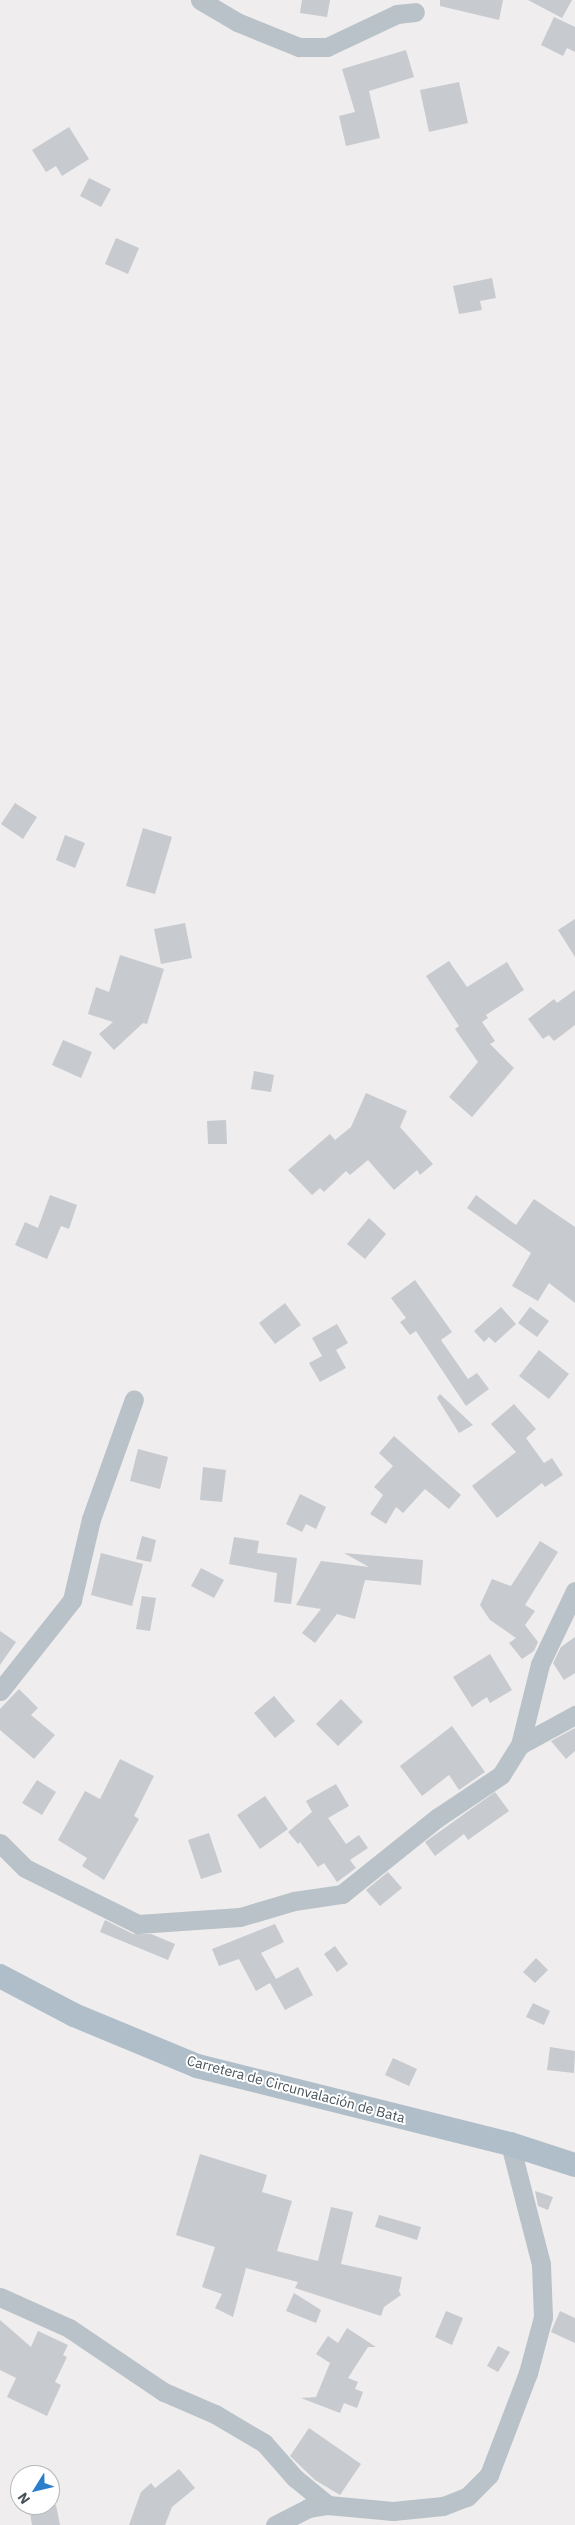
<!DOCTYPE html>
<meta charset="utf-8">
<style>
body{margin:0}
#map{position:relative;width:575px;height:2525px;overflow:hidden;background:#efeded;font-family:"IBM Plex Sans",sans-serif}
div>[style]{position:absolute}
.building>*{inset:0;background:#c7cacf}
.minor>*{height:19px;margin:-9.5px;padding:0 9.5px;transform-origin:9.5px;border-radius:9.5px;background:#b9c2c8}
.major>*{height:24px;margin:-12px;padding:0 12px;transform-origin:12px;border-radius:12px;background:#afbec9}
span{translate:-50% -50%;white-space:nowrap;text-align:center;line-height:1.15;-webkit-text-stroke:4px #fff;paint-order:stroke}
.street-label{font-size:14px;color:#475158}
.north{position:absolute;left:10px;top:2465px;width:50px;height:50px;box-sizing:border-box;background:#fff;border:1px solid #b5b9bc;border-radius:50%;rotate:234deg;font-size:14px;font-weight:700;line-height:20px;text-align:center;color:#475158}
.north::after{content:'';display:block;margin:auto;width:18px;height:22px;background:#2a7ecc;clip-path:polygon(50% 0,100% 100%,50% 72%,0 100%)}
</style>
<div id="map">
<div class="building">
<div style="clip-path:polygon(302px 0,330px 0,327px 17px,300px 13px)"></div>
<div style="clip-path:polygon(440px 0,503px 0,499px 20px,440px 6px)"></div>
<div style="clip-path:polygon(528px 0,572px 0,562px 18px)"></div>
<div style="clip-path:polygon(554px 17px,575px 27px,575px 52px,567px 48px,563px 56px,541px 45px)"></div>
<div style="clip-path:polygon(406px 50px,414px 77px,369px 91px,380px 138px,346px 146px,339px 116px,355px 112px,342px 69px)"></div>
<div style="clip-path:polygon(459px 82px,468px 123px,429px 132px,420px 90px)"></div>
<div style="clip-path:polygon(69px 127px,89px 159px,62px 176px,56px 166px,46px 172px,32px 150px)"></div>
<div style="clip-path:polygon(89px 178px,111px 189px,101px 207px,80px 196px)"></div>
<div style="clip-path:polygon(116px 238px,139px 248px,128px 274px,105px 264px)"></div>
<div style="clip-path:polygon(492px 278px,496px 298px,480px 301px,482px 310px,459px 314px,453px 286px)"></div>
<div style="clip-path:polygon(15px 803px,37px 817px,23px 839px,1px 824px)"></div>
<div style="clip-path:polygon(143px 828px,172px 837px,155px 894px,126px 886px)"></div>
<div style="clip-path:polygon(65px 835px,85px 843px,75px 868px,56px 860px)"></div>
<div style="clip-path:polygon(575px 919px,575px 957px,558px 930px)"></div>
<div style="clip-path:polygon(185px 923px,192px 958px,161px 964px,154px 929px)"></div>
<div style="clip-path:polygon(120px 955px,164px 969px,147px 1024px,143px 1023px,114px 1050px,99px 1034px,113px 1022px,88px 1014px,96px 987px,109px 992px)"></div>
<div style="clip-path:polygon(449px 961px,467px 987px,507px 962px,524px 990px,486px 1015px,488px 1018px,482px 1022px,495px 1041px,490px 1044px,514px 1068px,472px 1117px,449px 1097px,478px 1062px,455px 1029px,459px 1026px,426px 976px)"></div>
<div style="clip-path:polygon(575px 990px,575px 1025px,554px 1041px,549px 1035px,543px 1039px,528px 1019px,554px 999px,557px 1003px)"></div>
<div style="clip-path:polygon(63px 1040px,92px 1052px,81px 1078px,52px 1065px)"></div>
<div style="clip-path:polygon(254px 1071px,274px 1075px,271px 1092px,251px 1089px)"></div>
<div style="clip-path:polygon(366px 1093px,407px 1111px,400px 1127px,433px 1164px,420px 1175px,417px 1170px,394px 1190px,368px 1160px,350px 1175px,346px 1171px,324px 1192px,320px 1188px,312px 1195px,288px 1170px,330px 1134px,335px 1140px,351px 1127px)"></div>
<div style="clip-path:polygon(226px 1120px,227px 1144px,208px 1144px,207px 1121px)"></div>
<div style="clip-path:polygon(50px 1195px,77px 1205px,69px 1229px,61px 1226px,47px 1259px,15px 1245px,25px 1222px,38px 1228px)"></div>
<div style="clip-path:polygon(476px 1195px,516px 1225px,534px 1199px,575px 1227px,575px 1303px,549px 1283px,538px 1301px,512px 1286px,531px 1253px,467px 1208px)"></div>
<div style="clip-path:polygon(369px 1218px,386px 1234px,365px 1259px,347px 1244px)"></div>
<div style="clip-path:polygon(415px 1280px,452px 1332px,441px 1340px,468px 1379px,477px 1373px,489px 1389px,466px 1406px,416px 1331px,410px 1335px,400px 1322px,406px 1318px,391px 1298px)"></div>
<div style="clip-path:polygon(285px 1303px,301px 1325px,275px 1344px,259px 1323px)"></div>
<div style="clip-path:polygon(501px 1307px,516px 1324px,495px 1343px,489px 1337px,484px 1342px,474px 1331px)"></div>
<div style="clip-path:polygon(530px 1307px,549px 1321px,537px 1337px,518px 1323px)"></div>
<div style="clip-path:polygon(337px 1324px,348px 1343px,336px 1350px,346px 1368px,320px 1382px,309px 1363px,322px 1356px,312px 1338px)"></div>
<div style="clip-path:polygon(539px 1350px,569px 1374px,549px 1399px,519px 1376px)"></div>
<div style="clip-path:polygon(440px 1394px,473px 1425px,459px 1433px,437px 1398px)"></div>
<div style="clip-path:polygon(514px 1404px,536px 1429px,526px 1438px,544px 1463px,552px 1458px,563px 1475px,545px 1487px,542px 1483px,497px 1518px,472px 1486px,516px 1452px,491px 1424px)"></div>
<div style="clip-path:polygon(394px 1436px,461px 1495px,449px 1509px,425px 1489px,403px 1513px,396px 1507px,386px 1524px,370px 1514px,383px 1495px,374px 1487px,393px 1466px,379px 1453px)"></div>
<div style="clip-path:polygon(138px 1449px,168px 1457px,160px 1489px,130px 1481px)"></div>
<div style="clip-path:polygon(203px 1467px,226px 1470px,222px 1502px,200px 1500px)"></div>
<div style="clip-path:polygon(300px 1494px,326px 1507px,316px 1529px,306px 1524px,302px 1532px,286px 1524px)"></div>
<div style="clip-path:polygon(142px 1536px,156px 1540px,151px 1562px,136px 1559px)"></div>
<div style="clip-path:polygon(234px 1537px,259px 1541px,257px 1553px,297px 1558px,291px 1604px,274px 1602px,277px 1573px,229px 1564px)"></div>
<div style="clip-path:polygon(540px 1541px,558px 1552px,525px 1605px,535px 1611px,525px 1625px,538px 1642px,534px 1651px,522px 1659px,509px 1643px,516px 1638px,490px 1620px,480px 1605px,492px 1579px,511px 1586px)"></div>
<div style="clip-path:polygon(101px 1553px,143px 1564px,132px 1606px,91px 1595px)"></div>
<div style="clip-path:polygon(344px 1553px,423px 1560px,421px 1585px,365px 1580px,355px 1619px,337px 1614px,315px 1643px,302px 1633px,321px 1609px,296px 1605px,321px 1561px,369px 1567px)"></div>
<div style="clip-path:polygon(201px 1568px,224px 1580px,214px 1598px,191px 1586px)"></div>
<div style="clip-path:polygon(142px 1596px,156px 1598px,150px 1631px,136px 1629px)"></div>
<div style="clip-path:polygon(0 1631px,16px 1642px,0 1665px)"></div>
<div style="clip-path:polygon(575px 1637px,575px 1673px,564px 1680px,553px 1663px,561px 1647px)"></div>
<div style="clip-path:polygon(490px 1654px,512px 1690px,490px 1703px,487px 1697px,472px 1707px,453px 1677px)"></div>
<div style="clip-path:polygon(19px 1689px,38px 1708px,31px 1715px,55px 1735px,34px 1759px,0 1730px,0 1709px)"></div>
<div style="clip-path:polygon(274px 1696px,295px 1721px,275px 1738px,254px 1713px)"></div>
<div style="clip-path:polygon(341px 1699px,363px 1722px,338px 1746px,316px 1724px)"></div>
<div style="clip-path:polygon(452px 1726px,485px 1772px,459px 1790px,449px 1775px,422px 1796px,400px 1766px)"></div>
<div style="clip-path:polygon(575px 1728px,575px 1751px,566px 1759px,551px 1741px)"></div>
<div style="clip-path:polygon(120px 1759px,154px 1776px,134px 1816px,139px 1819px,104px 1880px,82px 1866px,87px 1858px,58px 1840px,85px 1791px,100px 1799px)"></div>
<div style="clip-path:polygon(37px 1780px,56px 1792px,42px 1815px,22px 1803px)"></div>
<div style="clip-path:polygon(336px 1784px,349px 1806px,328px 1818px,346px 1844px,359px 1835px,368px 1848px,350px 1860px,356px 1868px,337px 1882px,324px 1863px,318px 1867px,300px 1842px,298px 1844px,288px 1832px,312px 1812px,306px 1801px)"></div>
<div style="clip-path:polygon(495px 1792px,509px 1811px,468px 1840px,464px 1834px,435px 1856px,425px 1842px)"></div>
<div style="clip-path:polygon(265px 1796px,288px 1829px,260px 1849px,237px 1815px)"></div>
<div style="clip-path:polygon(209px 1833px,222px 1872px,201px 1879px,188px 1840px)"></div>
<div style="clip-path:polygon(388px 1872px,402px 1888px,380px 1906px,366px 1890px)"></div>
<div style="clip-path:polygon(105px 1920px,133px 1934px,151px 1934px,175px 1944px,168px 1960px,100px 1932px)"></div>
<div style="clip-path:polygon(275px 1924px,284px 1942px,261px 1953px,276px 1979px,298px 1967px,313px 1995px,285px 2010px,270px 1983px,256px 1991px,239px 1959px,219px 1966px,212px 1949px)"></div>
<div style="clip-path:polygon(335px 1946px,348px 1964px,337px 1972px,324px 1954px)"></div>
<div style="clip-path:polygon(536px 1958px,548px 1970px,535px 1983px,523px 1972px)"></div>
<div style="clip-path:polygon(533px 2003px,550px 2011px,544px 2025px,526px 2017px)"></div>
<div style="clip-path:polygon(550px 2047px,575px 2051px,574px 2073px,547px 2070px)"></div>
<div style="clip-path:polygon(393px 2058px,417px 2069px,409px 2086px,385px 2075px)"></div>
<div style="clip-path:polygon(200px 2154px,267px 2175px,262px 2192px,292px 2201px,277px 2251px,318px 2261px,331px 2207px,353px 2212px,341px 2264px,402px 2277px,399px 2291px,401px 2295px,384px 2307px,381px 2316px,295px 2288px,298px 2282px,246px 2268px,233px 2317px,215px 2308px,222px 2294px,202px 2287px,215px 2247px,176px 2235px)"></div>
<div style="clip-path:polygon(535px 2191px,553px 2197px,548px 2210px,538px 2206px)"></div>
<div style="clip-path:polygon(379px 2215px,421px 2227px,417px 2240px,375px 2227px)"></div>
<div style="clip-path:polygon(294px 2293px,321px 2310px,316px 2323px,286px 2311px)"></div>
<div style="clip-path:polygon(446px 2311px,463px 2318px,452px 2345px,435px 2337px)"></div>
<div style="clip-path:polygon(560px 2311px,575px 2318px,575px 2343px,551px 2332px)"></div>
<div style="clip-path:polygon(0 2320px,31px 2347px,38px 2331px,68px 2345px,63px 2355px,67px 2357px,55px 2382px,61px 2385px,47px 2416px,7px 2397px,16px 2378px,0 2370px)"></div>
<div style="clip-path:polygon(347px 2328px,376px 2347px,368px 2347px,348px 2378px,358px 2382px,355px 2389px,363px 2392px,357px 2408px,344px 2403px,340px 2413px,301px 2398px,316px 2397px,330px 2363px,316px 2354px,328px 2336px,338px 2343px)"></div>
<div style="clip-path:polygon(498px 2346px,510px 2352px,498px 2372px,487px 2366px)"></div>
<div style="clip-path:polygon(309px 2428px,361px 2464px,340px 2495px,315px 2480px,290px 2456px)"></div>
<div style="clip-path:polygon(179px 2469px,195px 2488px,172px 2507px,165px 2525px,129px 2525px,141px 2492px,151px 2483px,155px 2488px)"></div>
<div style="clip-path:polygon(56px 2505px,60px 2525px,32px 2525px,29px 2507px)"></div>
</div>
<div class="minor">
<div style="left:200px;top:0;width:43px;rotate:30.7deg"></div>
<div style="left:237px;top:22px;width:67px;rotate:22deg"></div>
<div style="left:299px;top:47px;width:28px"></div>
<div style="left:327px;top:47px;width:77px;rotate:-25.2deg"></div>
<div style="left:397px;top:14px;width:18px;rotate:-6deg"></div>
<div style="left:0;top:1691px;width:116px;rotate:-51.6deg"></div>
<div style="left:72px;top:1600px;width:83px;rotate:-76.8deg"></div>
<div style="left:91px;top:1519px;width:127px;rotate:-70.3deg"></div>
<div style="left:520px;top:1745px;width:63px;rotate:-28.6deg"></div>
<div style="left:0;top:1843px;width:35px;rotate:45deg"></div>
<div style="left:25px;top:1868px;width:126px;rotate:26.4deg"></div>
<div style="left:138px;top:1924px;width:102px;rotate:-3.9deg"></div>
<div style="left:240px;top:1917px;width:56px;rotate:-16.5deg"></div>
<div style="left:294px;top:1901px;width:49px;rotate:-8.3deg"></div>
<div style="left:342px;top:1894px;width:122px;rotate:-38.7deg"></div>
<div style="left:437px;top:1818px;width:77px;rotate:-33.9deg"></div>
<div style="left:501px;top:1775px;width:36px;rotate:-58deg"></div>
<div style="left:520px;top:1745px;width:83px;rotate:-76.1deg"></div>
<div style="left:540px;top:1664px;width:81px;rotate:-64.4deg"></div>
<div style="left:0;top:2297px;width:76px;rotate:24.2deg"></div>
<div style="left:69px;top:2328px;width:115px;rotate:34deg"></div>
<div style="left:164px;top:2392px;width:56px;rotate:23.3deg"></div>
<div style="left:215px;top:2414px;width:57px;rotate:30.6deg"></div>
<div style="left:264px;top:2443px;width:47px;rotate:48.5deg"></div>
<div style="left:295px;top:2478px;width:43px;rotate:39.3deg"></div>
<div style="left:275px;top:2525px;width:37px;rotate:-27deg"></div>
<div style="left:308px;top:2508px;width:20px;rotate:-9deg"></div>
<div style="left:328px;top:2505px;width:65px;rotate:5.3deg"></div>
<div style="left:393px;top:2511px;width:50px;rotate:-5.7deg"></div>
<div style="left:443px;top:2506px;width:26px;rotate:-21deg"></div>
<div style="left:467px;top:2497px;width:31px;rotate:-45deg"></div>
<div style="left:489px;top:2475px;width:109px;rotate:-69.1deg"></div>
<div style="left:528px;top:2373px;width:58px;rotate:-75deg"></div>
<div style="left:543px;top:2317px;width:53px;rotate:-92.2deg"></div>
<div style="left:541px;top:2264px;width:124px;rotate:-104.5deg"></div>
</div>
<div class="major">
<div style="left:0;top:1976px;width:84px;rotate:27.8deg"></div>
<div style="left:74px;top:2015px;width:133px;rotate:22.5deg"></div>
<div style="left:197px;top:2066px;width:323px;rotate:14deg"></div>
<div style="left:510px;top:2144px;width:68px;rotate:17.9deg"></div>
</div>
<div class="street-label">
<span style="left:296px;top:2089px;rotate:15deg">Carretera de Circunvalación de Bata</span>
</div>
<div class="north">N</div>
</div>
